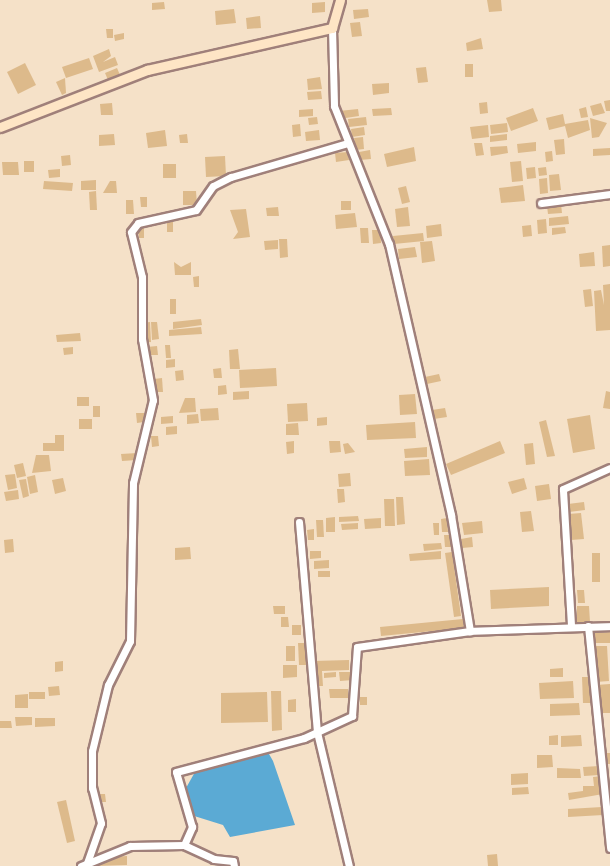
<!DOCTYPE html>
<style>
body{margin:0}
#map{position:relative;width:610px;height:866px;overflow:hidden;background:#f5e1c8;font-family:"Architects Daughter",sans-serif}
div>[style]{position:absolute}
.water>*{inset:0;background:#5baad4}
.building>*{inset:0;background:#ddba8b}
.roads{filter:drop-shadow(2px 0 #a0807a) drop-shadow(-2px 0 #a0807a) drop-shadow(0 2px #a0807a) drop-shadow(0 -2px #a0807a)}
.street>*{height:7px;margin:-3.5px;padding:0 3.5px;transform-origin:3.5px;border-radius:3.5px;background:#fff}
.secondary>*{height:9px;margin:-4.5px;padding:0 4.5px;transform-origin:4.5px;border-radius:4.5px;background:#fee5c5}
span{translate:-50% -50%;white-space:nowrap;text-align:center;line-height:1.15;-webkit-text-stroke:4.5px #fff;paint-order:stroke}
</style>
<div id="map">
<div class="water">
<div style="clip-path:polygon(257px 754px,269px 754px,273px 761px,295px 825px,230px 837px,223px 825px,191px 815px,186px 788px,195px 772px)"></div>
</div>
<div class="building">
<div style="clip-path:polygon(487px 0,501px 0,502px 11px,489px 12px)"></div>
<div style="clip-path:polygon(164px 2px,165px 9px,152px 10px,152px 3px)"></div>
<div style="clip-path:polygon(325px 2px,325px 12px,312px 13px,312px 3px)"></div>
<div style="clip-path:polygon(234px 9px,236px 23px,216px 25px,215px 11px)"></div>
<div style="clip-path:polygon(368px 9px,369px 17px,354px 19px,353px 10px)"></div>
<div style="clip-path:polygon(260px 16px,261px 28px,247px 29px,246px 18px)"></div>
<div style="clip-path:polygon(360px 22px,362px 36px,352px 37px,350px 23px)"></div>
<div style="clip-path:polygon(106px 29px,113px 29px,113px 38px,107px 38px)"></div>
<div style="clip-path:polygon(124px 33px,124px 39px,115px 41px,114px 35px)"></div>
<div style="clip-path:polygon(481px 38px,483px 49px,467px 51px,466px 43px)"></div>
<div style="clip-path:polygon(109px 49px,111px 56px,103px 62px,115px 57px,118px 65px,99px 72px,93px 56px)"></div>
<div style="clip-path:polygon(89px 58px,93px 69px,66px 78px,62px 67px)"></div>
<div style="clip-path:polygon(25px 63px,36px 85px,18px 94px,7px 72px)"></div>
<div style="clip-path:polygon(465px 64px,473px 64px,473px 77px,465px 77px)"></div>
<div style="clip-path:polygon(426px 67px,428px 82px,418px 83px,416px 68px)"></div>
<div style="clip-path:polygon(117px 68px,120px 75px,108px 80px,105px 73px)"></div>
<div style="clip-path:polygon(320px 77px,322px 89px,308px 90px,307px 79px)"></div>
<div style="clip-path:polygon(65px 78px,66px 93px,62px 95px,56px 82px)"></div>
<div style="clip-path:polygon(389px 83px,389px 93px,373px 95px,372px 84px)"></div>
<div style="clip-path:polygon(321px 91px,322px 99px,308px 100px,307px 92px)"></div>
<div style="clip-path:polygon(610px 100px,610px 111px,606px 111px,604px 101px)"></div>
<div style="clip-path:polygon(487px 102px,488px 113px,480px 114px,479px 103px)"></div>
<div style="clip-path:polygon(112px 103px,113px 115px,101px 115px,100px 104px)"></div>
<div style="clip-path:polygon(601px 103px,605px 113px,593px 116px,590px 106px)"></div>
<div style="clip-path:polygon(586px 107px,588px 117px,581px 118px,579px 109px)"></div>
<div style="clip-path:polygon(391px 108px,392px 115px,373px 116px,372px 109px)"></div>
<div style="clip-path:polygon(533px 108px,538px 121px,511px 131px,506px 118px)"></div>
<div style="clip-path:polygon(313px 109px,313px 116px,299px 117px,299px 110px)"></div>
<div style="clip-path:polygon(358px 109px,359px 116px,339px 119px,339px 111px)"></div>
<div style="clip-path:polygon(563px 114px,565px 124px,588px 120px,590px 130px,568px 138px,565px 126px,549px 130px,546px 118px)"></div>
<div style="clip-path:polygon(317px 117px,318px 124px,309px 125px,308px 118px)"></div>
<div style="clip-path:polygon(366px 117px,367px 125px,349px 127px,348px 119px)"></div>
<div style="clip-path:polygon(590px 118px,607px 123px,599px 137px,592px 138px)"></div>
<div style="clip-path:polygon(507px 123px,508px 132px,491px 134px,490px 125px)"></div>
<div style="clip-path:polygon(300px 124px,301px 136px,293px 137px,292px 125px)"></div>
<div style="clip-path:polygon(488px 125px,489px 137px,472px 139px,470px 127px)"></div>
<div style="clip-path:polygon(364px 127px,365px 135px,352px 137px,351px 129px)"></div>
<div style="clip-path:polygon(165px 130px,167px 146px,148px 148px,146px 133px)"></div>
<div style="clip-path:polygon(319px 130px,320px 140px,306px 141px,305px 132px)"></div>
<div style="clip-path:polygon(114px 134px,115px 145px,99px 146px,99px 135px)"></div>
<div style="clip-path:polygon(187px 134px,188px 143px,180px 143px,179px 135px)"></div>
<div style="clip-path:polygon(507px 134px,507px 140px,490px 142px,490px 136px)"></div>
<div style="clip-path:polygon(363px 137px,364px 149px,356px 150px,354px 138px)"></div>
<div style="clip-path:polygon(564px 139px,565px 154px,556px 155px,554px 140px)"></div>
<div style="clip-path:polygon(536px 142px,536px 151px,518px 153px,517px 144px)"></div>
<div style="clip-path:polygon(474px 143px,482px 143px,484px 155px,476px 156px)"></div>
<div style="clip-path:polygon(507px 146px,508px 153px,491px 156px,490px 147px)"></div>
<div style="clip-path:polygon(414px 147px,416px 161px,387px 167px,384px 154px)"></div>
<div style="clip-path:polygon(610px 148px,610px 155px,593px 156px,593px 149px)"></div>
<div style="clip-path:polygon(370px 150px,371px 159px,360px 160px,359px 152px)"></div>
<div style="clip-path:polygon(552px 151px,553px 161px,546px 162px,545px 152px)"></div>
<div style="clip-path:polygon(348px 152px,349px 160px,336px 162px,335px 153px)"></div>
<div style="clip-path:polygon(70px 155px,71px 165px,62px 166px,61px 156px)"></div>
<div style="clip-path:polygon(225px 156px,226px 176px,206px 177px,205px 157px)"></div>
<div style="clip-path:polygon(24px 161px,34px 161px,34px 172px,24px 172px)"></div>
<div style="clip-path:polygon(521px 161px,523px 181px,512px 182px,510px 162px)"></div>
<div style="clip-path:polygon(2px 162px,18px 162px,19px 175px,3px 175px)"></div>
<div style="clip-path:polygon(163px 164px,176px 164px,176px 178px,163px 178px)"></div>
<div style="clip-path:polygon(535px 167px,536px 178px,527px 179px,526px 168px)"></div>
<div style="clip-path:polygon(546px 167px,547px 175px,539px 176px,538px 168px)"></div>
<div style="clip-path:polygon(60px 169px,60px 177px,49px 178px,48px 170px)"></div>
<div style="clip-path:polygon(559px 174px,561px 190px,550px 191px,549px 175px)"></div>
<div style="clip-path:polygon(547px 178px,548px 193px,540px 194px,539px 179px)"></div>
<div style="clip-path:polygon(96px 180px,96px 190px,81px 190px,81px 181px)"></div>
<div style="clip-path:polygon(44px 181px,73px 183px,72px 191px,43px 189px)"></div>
<div style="clip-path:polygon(110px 181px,116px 181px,117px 193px,103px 193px)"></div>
<div style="clip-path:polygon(523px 185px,525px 201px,501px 203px,499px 188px)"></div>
<div style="clip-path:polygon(406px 186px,410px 202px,402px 204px,398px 188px)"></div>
<div style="clip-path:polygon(96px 191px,97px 210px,90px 210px,89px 192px)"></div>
<div style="clip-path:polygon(183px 191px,196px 191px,197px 205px,183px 205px)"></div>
<div style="clip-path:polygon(140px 197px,147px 197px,147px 207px,141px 207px)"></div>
<div style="clip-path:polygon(126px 200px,133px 200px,134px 214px,126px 214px)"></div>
<div style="clip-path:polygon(341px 201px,351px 201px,351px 210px,341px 210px)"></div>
<div style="clip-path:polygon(561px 204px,562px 213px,548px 214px,547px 206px)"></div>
<div style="clip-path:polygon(278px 207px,279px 216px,267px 216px,266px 208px)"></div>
<div style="clip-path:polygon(408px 207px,410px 226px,397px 227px,395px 209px)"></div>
<div style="clip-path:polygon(246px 209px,250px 237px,233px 239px,238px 232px,230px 210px)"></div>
<div style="clip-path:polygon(355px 213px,357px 227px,336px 229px,335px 215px)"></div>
<div style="clip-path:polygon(568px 216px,569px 224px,549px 226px,549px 218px)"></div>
<div style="clip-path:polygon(546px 219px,547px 233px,538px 234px,537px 220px)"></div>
<div style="clip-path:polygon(167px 222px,173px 222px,173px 232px,167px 232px)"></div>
<div style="clip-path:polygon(441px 224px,442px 236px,427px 238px,426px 226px)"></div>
<div style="clip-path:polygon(531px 225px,532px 236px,523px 237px,522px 226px)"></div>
<div style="clip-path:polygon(565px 227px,566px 233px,552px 235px,552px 228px)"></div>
<div style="clip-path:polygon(138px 228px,144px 228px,144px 238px,139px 238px)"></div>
<div style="clip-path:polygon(360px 228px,368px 228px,369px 243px,361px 243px)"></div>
<div style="clip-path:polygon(372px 230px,380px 230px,381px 243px,373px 244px)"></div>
<div style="clip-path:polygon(423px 233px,424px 241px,394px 244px,393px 236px)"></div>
<div style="clip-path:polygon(279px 239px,287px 239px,288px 257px,280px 258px)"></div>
<div style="clip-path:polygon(278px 240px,278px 249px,265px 250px,264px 241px)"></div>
<div style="clip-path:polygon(432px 241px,435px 261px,422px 263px,420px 242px)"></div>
<div style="clip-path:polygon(610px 245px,610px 266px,603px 267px,602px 246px)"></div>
<div style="clip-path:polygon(415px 247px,417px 257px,399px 259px,398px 249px)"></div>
<div style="clip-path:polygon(594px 252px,595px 266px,580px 267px,579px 254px)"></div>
<div style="clip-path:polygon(174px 262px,181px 267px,191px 262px,191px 275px,175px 275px)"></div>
<div style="clip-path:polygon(199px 276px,199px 287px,194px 287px,193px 277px)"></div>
<div style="clip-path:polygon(610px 284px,610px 330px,596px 331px,594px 291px,601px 290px,604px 305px,603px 285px)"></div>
<div style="clip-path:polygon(591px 289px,593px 306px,585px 307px,583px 290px)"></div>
<div style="clip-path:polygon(170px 299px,176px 299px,176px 314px,170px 314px)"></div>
<div style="clip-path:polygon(201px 319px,202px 325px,173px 329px,173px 322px)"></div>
<div style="clip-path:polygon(150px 322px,151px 342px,143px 343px,142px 323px)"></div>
<div style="clip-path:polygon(151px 322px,157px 322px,159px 339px,152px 340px)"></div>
<div style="clip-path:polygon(201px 327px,202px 334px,169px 336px,169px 330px)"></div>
<div style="clip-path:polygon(80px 333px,81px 341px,57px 342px,56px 335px)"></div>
<div style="clip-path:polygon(165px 345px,170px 345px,171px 358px,166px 358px)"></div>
<div style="clip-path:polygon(157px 346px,158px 355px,148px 355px,147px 347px)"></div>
<div style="clip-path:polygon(73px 347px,73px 354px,64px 355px,63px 348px)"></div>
<div style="clip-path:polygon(238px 349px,240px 369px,230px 369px,229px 350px)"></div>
<div style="clip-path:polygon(175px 359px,175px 367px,166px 368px,166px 360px)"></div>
<div style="clip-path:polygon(221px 368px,222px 378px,214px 378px,213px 369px)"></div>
<div style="clip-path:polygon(276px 368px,277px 386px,240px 388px,239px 370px)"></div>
<div style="clip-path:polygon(183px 370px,184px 380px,176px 381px,175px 371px)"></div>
<div style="clip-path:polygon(439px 374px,441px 381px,427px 384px,425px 377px)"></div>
<div style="clip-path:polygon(162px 378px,163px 392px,155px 392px,154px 379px)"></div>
<div style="clip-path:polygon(226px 385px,227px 394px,218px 395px,218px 386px)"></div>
<div style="clip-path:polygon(249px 391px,249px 399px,233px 400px,233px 392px)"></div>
<div style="clip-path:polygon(606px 391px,610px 392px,610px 409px,603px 408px)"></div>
<div style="clip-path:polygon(415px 394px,417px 414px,400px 415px,399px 395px)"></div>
<div style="clip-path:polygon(77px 397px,89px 397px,89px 406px,77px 406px)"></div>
<div style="clip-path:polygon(185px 398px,195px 398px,196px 412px,179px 413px)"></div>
<div style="clip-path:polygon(307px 403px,308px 421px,288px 422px,287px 404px)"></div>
<div style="clip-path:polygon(93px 406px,100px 406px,100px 417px,93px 417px)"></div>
<div style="clip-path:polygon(218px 408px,219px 420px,201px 421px,200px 409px)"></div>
<div style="clip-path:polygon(445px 408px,447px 417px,434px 419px,432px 410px)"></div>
<div style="clip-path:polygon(136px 413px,144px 413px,144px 422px,137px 423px)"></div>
<div style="clip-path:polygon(198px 414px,199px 423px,187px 424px,187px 415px)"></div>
<div style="clip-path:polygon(590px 415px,595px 449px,573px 453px,567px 419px)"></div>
<div style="clip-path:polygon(173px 416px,173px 423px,161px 424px,161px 417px)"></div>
<div style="clip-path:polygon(327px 417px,327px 425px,317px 426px,317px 418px)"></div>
<div style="clip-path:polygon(79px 419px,92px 419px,92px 429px,79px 429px)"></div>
<div style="clip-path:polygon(546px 420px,555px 456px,547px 457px,539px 422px)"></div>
<div style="clip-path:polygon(415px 422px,416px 438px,367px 440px,366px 425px)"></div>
<div style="clip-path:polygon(298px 423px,299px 435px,286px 435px,286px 424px)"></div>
<div style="clip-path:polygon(177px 426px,177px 434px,166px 435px,166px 427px)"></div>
<div style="clip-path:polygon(55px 435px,64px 435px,64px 451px,43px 451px,43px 443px,55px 443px)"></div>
<div style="clip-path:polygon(151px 436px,158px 436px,159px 446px,152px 447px)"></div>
<div style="clip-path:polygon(294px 441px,294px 453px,287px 454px,286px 442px)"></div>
<div style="clip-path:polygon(329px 441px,340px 441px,341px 452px,330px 453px)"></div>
<div style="clip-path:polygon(500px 441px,505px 453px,451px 475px,446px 464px)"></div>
<div style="clip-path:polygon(348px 443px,355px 452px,345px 454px,343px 444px)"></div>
<div style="clip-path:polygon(533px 443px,535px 464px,526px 465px,524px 444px)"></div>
<div style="clip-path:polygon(427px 447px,427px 457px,405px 458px,404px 449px)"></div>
<div style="clip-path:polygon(137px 453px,137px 460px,122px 461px,121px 454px)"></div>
<div style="clip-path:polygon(36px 455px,49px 455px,51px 471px,32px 473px)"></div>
<div style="clip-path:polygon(429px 459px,430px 475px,405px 476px,404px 461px)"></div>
<div style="clip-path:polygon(23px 463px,26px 476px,17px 478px,14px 465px)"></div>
<div style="clip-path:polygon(350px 473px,351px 486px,339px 487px,338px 474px)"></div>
<div style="clip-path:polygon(15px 474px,17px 488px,8px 490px,5px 475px)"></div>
<div style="clip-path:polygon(35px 475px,38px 492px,30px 494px,27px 477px)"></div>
<div style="clip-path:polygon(63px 478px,66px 491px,55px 494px,52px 480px)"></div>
<div style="clip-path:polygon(524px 478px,527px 489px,512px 494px,508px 482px)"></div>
<div style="clip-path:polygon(26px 479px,29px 496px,23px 498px,19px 480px)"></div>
<div style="clip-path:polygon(549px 484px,551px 499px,537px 501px,535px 486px)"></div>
<div style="clip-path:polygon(337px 489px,344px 489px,345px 502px,338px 503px)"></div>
<div style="clip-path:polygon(18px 490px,19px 499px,6px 501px,4px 492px)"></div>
<div style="clip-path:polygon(396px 497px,403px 497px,405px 524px,397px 525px)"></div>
<div style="clip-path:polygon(384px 499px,394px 499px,395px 526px,385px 526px)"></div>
<div style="clip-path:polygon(584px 502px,585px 510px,569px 512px,568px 504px)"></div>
<div style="clip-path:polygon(531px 511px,534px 531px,522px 532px,520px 512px)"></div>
<div style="clip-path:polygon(581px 513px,584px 539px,571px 540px,568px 514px)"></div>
<div style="clip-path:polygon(358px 516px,359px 521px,339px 522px,339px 517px)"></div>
<div style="clip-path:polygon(335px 517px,335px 532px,326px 532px,326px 518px)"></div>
<div style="clip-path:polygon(381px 518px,381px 528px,365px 529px,364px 519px)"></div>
<div style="clip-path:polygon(447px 518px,448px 532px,442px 532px,441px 519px)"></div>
<div style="clip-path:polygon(316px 520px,323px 520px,324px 537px,317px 537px)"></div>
<div style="clip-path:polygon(482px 521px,483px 533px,464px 535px,462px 523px)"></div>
<div style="clip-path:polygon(358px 523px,358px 529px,342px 530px,341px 524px)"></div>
<div style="clip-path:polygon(433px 523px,439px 523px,439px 535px,434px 535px)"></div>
<div style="clip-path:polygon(314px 529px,314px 540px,308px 540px,307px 530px)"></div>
<div style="clip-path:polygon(444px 535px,451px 535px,451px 547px,445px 547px)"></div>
<div style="clip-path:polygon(472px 537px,473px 547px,462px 548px,461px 539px)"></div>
<div style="clip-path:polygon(13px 539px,14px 552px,5px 553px,4px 540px)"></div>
<div style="clip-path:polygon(441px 543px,442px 549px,424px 551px,423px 544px)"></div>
<div style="clip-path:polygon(190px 547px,191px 559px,175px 560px,175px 548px)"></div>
<div style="clip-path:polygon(310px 551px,321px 551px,321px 558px,310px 559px)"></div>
<div style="clip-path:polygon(441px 551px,441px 559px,410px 561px,409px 554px)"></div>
<div style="clip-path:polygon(452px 552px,461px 616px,454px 617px,445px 553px)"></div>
<div style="clip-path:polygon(592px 553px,600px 553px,600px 582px,592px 582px)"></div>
<div style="clip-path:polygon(329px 560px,329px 568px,314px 569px,314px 561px)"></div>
<div style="clip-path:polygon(318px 571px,330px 571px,330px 577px,318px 577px)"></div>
<div style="clip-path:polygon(549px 587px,549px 606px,491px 609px,490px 590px)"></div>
<div style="clip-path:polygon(577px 590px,584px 590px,585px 603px,578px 603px)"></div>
<div style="clip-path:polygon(273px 606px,285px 606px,285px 614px,274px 614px)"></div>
<div style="clip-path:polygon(577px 606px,589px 606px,590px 622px,577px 623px)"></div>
<div style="clip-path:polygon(281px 617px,288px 617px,289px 627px,281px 627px)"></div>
<div style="clip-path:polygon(463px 619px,464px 628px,381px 636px,380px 627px)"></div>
<div style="clip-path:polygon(292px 625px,301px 625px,301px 635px,292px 635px)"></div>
<div style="clip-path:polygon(610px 632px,610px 643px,594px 643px,594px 633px)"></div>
<div style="clip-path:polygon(298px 643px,306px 643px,307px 665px,299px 665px)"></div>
<div style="clip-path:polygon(286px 646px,295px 646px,295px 661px,286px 661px)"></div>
<div style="clip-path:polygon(595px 646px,607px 646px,609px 681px,596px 682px)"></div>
<div style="clip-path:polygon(349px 660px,349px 670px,322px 671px,323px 686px,314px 686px,313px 661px)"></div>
<div style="clip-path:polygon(63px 661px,63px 671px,55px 672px,55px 662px)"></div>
<div style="clip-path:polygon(283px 665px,297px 665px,297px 677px,283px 678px)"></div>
<div style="clip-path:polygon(563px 668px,563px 677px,550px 677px,550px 669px)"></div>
<div style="clip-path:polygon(336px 672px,336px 677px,324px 678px,324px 673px)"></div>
<div style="clip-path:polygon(339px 672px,353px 672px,353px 680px,340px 681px)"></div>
<div style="clip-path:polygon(582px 677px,593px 677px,594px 703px,583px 703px)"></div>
<div style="clip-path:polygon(573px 681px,574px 698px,540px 699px,539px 683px)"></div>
<div style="clip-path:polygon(610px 684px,610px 713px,597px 713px,596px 685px)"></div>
<div style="clip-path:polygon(59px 686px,60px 695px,49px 696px,48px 687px)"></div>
<div style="clip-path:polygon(329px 689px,348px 689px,348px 698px,330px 698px)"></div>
<div style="clip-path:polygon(271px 691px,281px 691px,282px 730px,272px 731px)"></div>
<div style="clip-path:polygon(29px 692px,45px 692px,45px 699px,29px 699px)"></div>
<div style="clip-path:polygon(267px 692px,268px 722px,221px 723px,221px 693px)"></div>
<div style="clip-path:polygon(28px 694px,28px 708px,15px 708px,15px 695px)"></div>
<div style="clip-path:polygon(360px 697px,367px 697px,367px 705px,360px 705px)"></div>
<div style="clip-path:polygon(296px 699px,296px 712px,288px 712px,288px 700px)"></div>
<div style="clip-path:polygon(579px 703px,580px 715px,550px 716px,550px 704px)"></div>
<div style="clip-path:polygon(15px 717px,32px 717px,32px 725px,16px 726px)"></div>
<div style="clip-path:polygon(35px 718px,55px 718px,55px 726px,35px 727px)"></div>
<div style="clip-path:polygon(0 721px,11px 721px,12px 728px,0 728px)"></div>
<div style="clip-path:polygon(558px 735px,558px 745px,549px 745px,549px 736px)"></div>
<div style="clip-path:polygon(581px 735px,582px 746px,561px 747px,561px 736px)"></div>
<div style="clip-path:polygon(602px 753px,610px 753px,610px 764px,602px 764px)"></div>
<div style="clip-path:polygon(537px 755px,552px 755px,553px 767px,537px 768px)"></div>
<div style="clip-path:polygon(599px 766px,599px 775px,584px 776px,583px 767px)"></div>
<div style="clip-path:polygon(557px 768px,580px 769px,581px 778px,557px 778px)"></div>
<div style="clip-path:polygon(528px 773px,528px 784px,511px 785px,511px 774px)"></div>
<div style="clip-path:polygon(602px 776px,603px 794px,569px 800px,568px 793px,583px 791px,583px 786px,594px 786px,593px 777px)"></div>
<div style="clip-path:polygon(528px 787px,529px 794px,512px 795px,512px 788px)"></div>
<div style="clip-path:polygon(96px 794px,105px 794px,106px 802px,96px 802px)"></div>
<div style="clip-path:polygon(66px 800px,75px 841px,67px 843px,57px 802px)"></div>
<div style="clip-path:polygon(602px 807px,603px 815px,568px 817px,568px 809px)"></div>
<div style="clip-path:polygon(497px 854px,498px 866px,488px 866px,487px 855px)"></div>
<div style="clip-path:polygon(127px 856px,127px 865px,95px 866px,95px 858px)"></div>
</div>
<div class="roads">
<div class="street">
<div style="left:332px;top:28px;width:78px;rotate:88.5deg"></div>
<div style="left:334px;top:106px;width:149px;rotate:68.3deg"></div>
<div style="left:389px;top:244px;width:278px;rotate:77.1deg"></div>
<div style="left:451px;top:515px;width:118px;rotate:80.7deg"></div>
<div style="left:541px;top:203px;width:70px;rotate:-7.4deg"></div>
<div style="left:299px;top:522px;width:211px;rotate:85.1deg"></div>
<div style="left:317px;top:732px;width:138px;rotate:76.6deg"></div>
<div style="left:571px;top:625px;width:136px;rotate:-93.4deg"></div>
<div style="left:563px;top:489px;width:51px;rotate:-24.1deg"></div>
<div style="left:588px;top:626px;width:223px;rotate:84.3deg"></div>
<div style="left:184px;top:845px;width:33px;rotate:25deg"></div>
<div style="left:214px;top:859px;width:19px;rotate:6deg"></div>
<div style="left:233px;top:861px;width:5px;rotate:79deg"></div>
<div style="left:87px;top:863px;width:42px;rotate:-70.7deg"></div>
<div style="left:101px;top:823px;width:36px;rotate:-104deg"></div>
<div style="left:92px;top:788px;width:37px;rotate:-90deg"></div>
<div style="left:92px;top:751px;width:68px;rotate:-76.4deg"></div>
<div style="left:108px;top:685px;width:49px;rotate:-63.4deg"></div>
<div style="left:130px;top:641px;width:158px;rotate:-88.9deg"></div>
<div style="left:133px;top:483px;width:85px;rotate:-76.5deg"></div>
<div style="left:153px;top:400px;width:62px;rotate:-100.2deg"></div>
<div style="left:142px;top:339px;width:62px;rotate:-90deg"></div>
<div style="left:142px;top:277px;width:46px;rotate:-103.7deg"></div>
<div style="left:131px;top:232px;width:11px;rotate:-52deg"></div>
<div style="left:138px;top:223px;width:59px;rotate:-12.6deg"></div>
<div style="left:196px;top:210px;width:29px;rotate:-55deg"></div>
<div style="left:213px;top:186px;width:20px;rotate:-27deg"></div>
<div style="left:231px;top:177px;width:122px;rotate:-16.2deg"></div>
<div style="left:81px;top:866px;width:53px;rotate:-22.2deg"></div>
<div style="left:130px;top:846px;width:54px;rotate:-1.1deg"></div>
<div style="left:184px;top:845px;width:20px;rotate:-66deg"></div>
<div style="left:192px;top:827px;width:57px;rotate:-106.2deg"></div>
<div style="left:176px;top:772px;width:132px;rotate:-14.9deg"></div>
<div style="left:304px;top:738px;width:53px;rotate:-24.6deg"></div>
<div style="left:352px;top:716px;width:69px;rotate:-85.9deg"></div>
<div style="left:357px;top:647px;width:114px;rotate:-8.1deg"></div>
<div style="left:470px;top:631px;width:140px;rotate:-2deg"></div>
</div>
<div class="secondary">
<div style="left:0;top:127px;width:158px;rotate:-21.2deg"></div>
<div style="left:147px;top:70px;width:190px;rotate:-12.8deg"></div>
<div style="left:332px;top:28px;width:29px;rotate:-74deg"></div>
</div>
</div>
</div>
